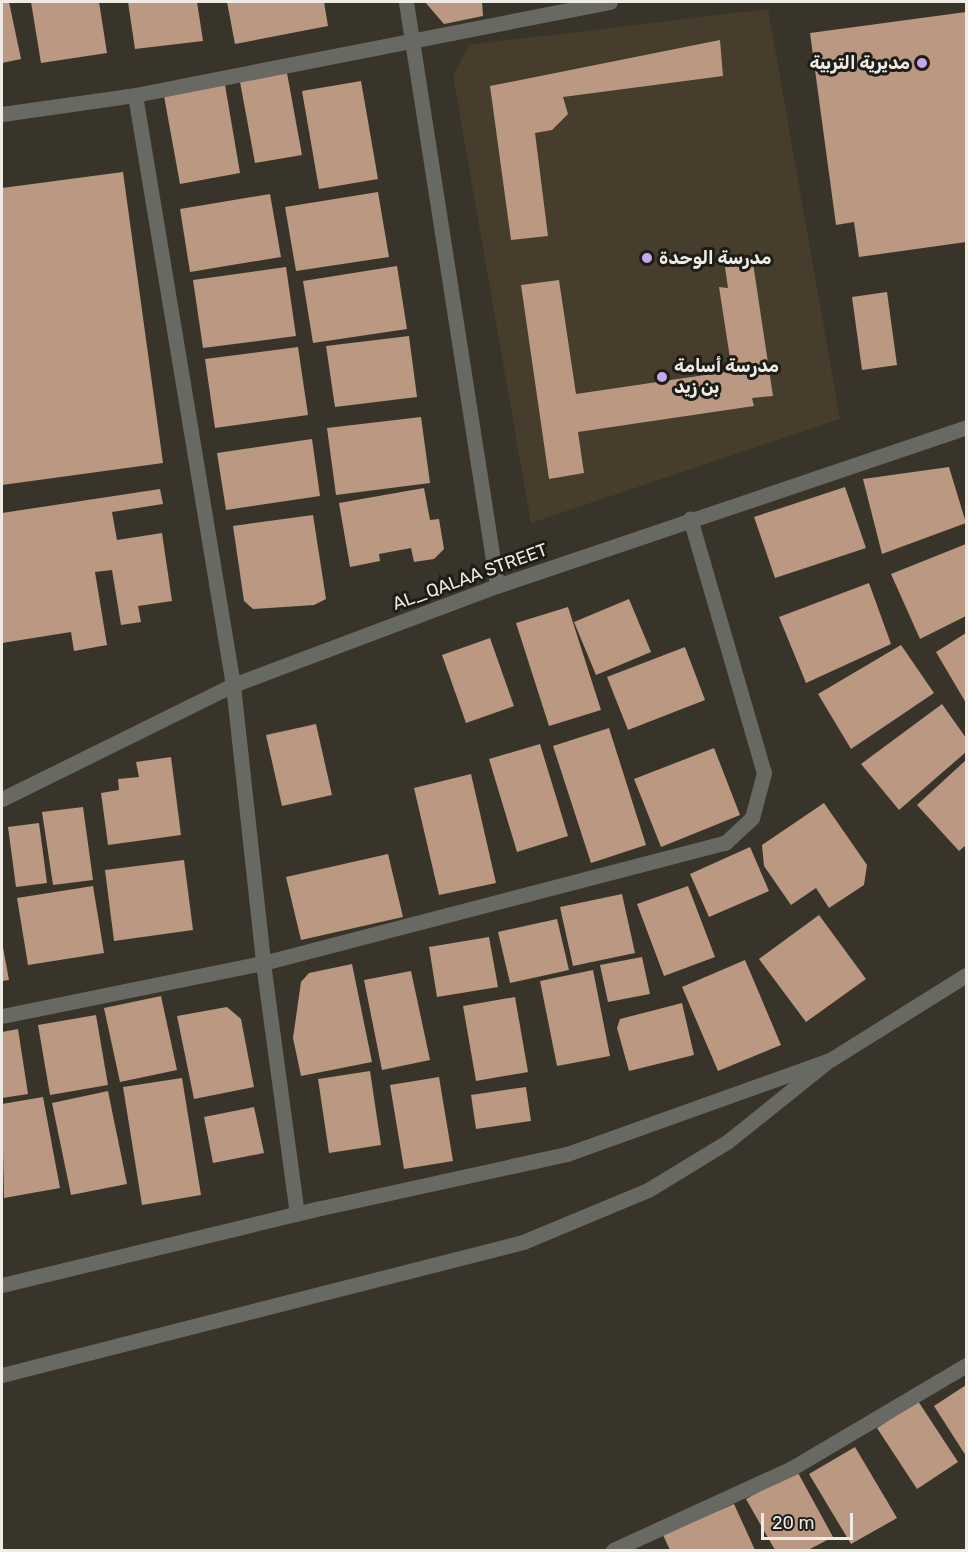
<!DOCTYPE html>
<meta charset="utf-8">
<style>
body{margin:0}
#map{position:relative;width:968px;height:1552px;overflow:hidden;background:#393429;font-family:Rubik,"Noto Sans Arabic",sans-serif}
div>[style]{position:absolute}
.built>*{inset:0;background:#463d2d}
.building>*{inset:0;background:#ba9881}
.service>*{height:15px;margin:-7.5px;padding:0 7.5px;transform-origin:7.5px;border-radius:7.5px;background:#696964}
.minor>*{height:15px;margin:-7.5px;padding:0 7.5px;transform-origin:7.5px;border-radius:7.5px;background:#696964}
.tertiary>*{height:15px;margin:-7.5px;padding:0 7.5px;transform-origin:7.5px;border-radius:7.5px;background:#696964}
.dots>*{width:16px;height:16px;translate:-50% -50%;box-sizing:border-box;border:3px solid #1e1c17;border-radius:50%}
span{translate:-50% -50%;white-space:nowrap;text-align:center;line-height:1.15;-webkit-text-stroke:6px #1e1c17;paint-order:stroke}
.poi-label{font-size:18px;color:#eeeae4;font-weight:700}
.right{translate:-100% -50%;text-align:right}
.left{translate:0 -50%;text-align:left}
.street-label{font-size:18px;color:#eeeae4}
.frame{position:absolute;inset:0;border:3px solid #eeeae4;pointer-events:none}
.scale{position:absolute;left:761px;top:1513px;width:92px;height:27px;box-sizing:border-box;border:3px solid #eeeae4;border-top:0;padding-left:8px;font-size:18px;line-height:21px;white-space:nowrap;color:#eeeae4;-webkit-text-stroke:4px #1e1c17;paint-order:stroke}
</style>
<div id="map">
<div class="built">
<div style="clip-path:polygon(768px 9px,840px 419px,531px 523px,453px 76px,469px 45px)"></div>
</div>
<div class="building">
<div style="clip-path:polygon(2px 2px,9px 2px,21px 59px,2px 63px)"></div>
<div style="clip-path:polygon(31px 2px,99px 2px,107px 53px,41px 63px)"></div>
<div style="clip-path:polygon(128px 2px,197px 2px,203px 41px,135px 49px)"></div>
<div style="clip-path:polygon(227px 2px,324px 2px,328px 26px,235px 44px)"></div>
<div style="clip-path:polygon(425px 2px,482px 2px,483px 16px,444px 24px)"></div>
<div style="clip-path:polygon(966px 12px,966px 242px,859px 257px,854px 222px,836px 225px,810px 33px)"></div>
<div style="clip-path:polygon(720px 40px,723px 76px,563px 97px,568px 114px,552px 130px,535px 133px,548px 236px,511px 240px,490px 86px)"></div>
<div style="clip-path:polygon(287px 73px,302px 155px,255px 163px,240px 82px)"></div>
<div style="clip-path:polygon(361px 81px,378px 179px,319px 189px,302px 91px)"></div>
<div style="clip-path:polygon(225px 85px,240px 173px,180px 184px,164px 96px)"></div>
<div style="clip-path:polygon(123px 172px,163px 463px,2px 485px,2px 188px)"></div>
<div style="clip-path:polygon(378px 192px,389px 257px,296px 271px,285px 207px)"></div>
<div style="clip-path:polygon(270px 194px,281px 257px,190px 272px,180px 209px)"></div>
<div style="clip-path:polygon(753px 263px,773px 396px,752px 398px,754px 406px,578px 432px,584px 473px,549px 479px,521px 285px,559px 280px,576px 394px,732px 371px,719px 287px,728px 288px,725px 267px)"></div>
<div style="clip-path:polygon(397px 266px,407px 329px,313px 343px,303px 281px)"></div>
<div style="clip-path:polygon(286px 267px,296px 336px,203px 348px,193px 280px)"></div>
<div style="clip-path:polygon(887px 292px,897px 365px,862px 370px,852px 297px)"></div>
<div style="clip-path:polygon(409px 336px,417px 397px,335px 407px,326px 346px)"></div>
<div style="clip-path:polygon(298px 347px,308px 415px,215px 428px,205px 359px)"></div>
<div style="clip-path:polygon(421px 417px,430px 483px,336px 495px,327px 428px)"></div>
<div style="clip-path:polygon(312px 439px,320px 496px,226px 510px,217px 453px)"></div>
<div style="clip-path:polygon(949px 467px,966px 523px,882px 554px,863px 479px)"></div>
<div style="clip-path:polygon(845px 487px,866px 548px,775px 578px,754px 517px)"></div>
<div style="clip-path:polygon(424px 488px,430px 520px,439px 519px,444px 549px,434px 559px,414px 562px,411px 548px,379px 554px,380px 561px,350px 567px,339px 503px)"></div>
<div style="clip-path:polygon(160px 489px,163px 504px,112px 512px,117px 540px,162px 533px,172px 601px,138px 606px,141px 622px,121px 625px,112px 570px,95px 572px,107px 645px,74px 651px,71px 632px,2px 643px,2px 513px)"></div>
<div style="clip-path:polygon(313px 515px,326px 599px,314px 605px,253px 609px,244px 601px,233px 526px)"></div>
<div style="clip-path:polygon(966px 544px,966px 616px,920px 639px,891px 574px)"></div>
<div style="clip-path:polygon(869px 583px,891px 644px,806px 683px,779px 617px)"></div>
<div style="clip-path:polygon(629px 599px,651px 652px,596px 675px,574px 622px)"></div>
<div style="clip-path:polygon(568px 607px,601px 710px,549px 726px,516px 623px)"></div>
<div style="clip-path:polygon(966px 633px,966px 703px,936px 652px)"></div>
<div style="clip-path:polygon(490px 638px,514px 706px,466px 723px,442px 655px)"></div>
<div style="clip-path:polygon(901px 645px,934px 693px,851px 749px,818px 694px)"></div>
<div style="clip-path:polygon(685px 647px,705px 700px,628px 730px,607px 677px)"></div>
<div style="clip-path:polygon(942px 704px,966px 738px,966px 752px,899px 810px,861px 764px)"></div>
<div style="clip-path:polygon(316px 724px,332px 795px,282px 806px,266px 735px)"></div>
<div style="clip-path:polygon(609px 728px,646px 845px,591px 863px,553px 746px)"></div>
<div style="clip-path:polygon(540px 744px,568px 836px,517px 852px,489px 759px)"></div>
<div style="clip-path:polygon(714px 748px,740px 815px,661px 847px,634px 779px)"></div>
<div style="clip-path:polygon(171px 757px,181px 835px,108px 845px,101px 793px,119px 790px,118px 779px,139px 777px,136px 762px)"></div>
<div style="clip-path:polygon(966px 760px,966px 845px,959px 851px,917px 805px)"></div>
<div style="clip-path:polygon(471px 774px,496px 883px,439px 895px,414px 788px)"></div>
<div style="clip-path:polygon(824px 803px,867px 865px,864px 885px,829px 908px,816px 888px,791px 905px,764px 866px,762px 845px)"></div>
<div style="clip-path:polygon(83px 807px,93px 880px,53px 885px,42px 812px)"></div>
<div style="clip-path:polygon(39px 823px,47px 883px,16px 887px,8px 827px)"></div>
<div style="clip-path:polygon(750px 847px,769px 891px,709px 917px,690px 874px)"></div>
<div style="clip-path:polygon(388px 854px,403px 917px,301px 940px,286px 877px)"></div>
<div style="clip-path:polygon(184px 860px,193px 930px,114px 941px,105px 870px)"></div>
<div style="clip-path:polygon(93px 886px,104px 953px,28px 965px,17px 898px)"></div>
<div style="clip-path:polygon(688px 886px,715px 957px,664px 976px,637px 904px)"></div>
<div style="clip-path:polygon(622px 894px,635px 953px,573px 966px,560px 907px)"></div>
<div style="clip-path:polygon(819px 915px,866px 979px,806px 1022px,759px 959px)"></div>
<div style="clip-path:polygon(557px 919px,569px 970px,510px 983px,498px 932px)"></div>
<div style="clip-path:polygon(489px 937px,498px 987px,437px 997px,429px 947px)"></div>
<div style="clip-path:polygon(2px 942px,9px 980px,2px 981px)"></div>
<div style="clip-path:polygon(642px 957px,650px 994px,608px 1002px,600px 965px)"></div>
<div style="clip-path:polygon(745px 960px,781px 1045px,718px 1071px,682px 987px)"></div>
<div style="clip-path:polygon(352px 964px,372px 1062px,301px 1076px,293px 1038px,301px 982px,309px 973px)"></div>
<div style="clip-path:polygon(593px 970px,610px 1056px,557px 1066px,540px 981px)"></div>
<div style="clip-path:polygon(411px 971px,430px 1060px,382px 1070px,364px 980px)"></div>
<div style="clip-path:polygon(161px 996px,177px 1070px,120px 1082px,104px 1008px)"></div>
<div style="clip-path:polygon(515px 997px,528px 1072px,476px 1081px,463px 1006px)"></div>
<div style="clip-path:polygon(682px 1003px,694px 1055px,629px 1071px,617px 1028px,620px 1019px)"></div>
<div style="clip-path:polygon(227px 1007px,241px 1019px,254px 1087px,194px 1099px,177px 1016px)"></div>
<div style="clip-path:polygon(96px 1015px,108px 1085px,50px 1095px,38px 1025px)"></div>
<div style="clip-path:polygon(18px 1029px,28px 1094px,2px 1098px,2px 1032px)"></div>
<div style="clip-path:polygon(370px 1071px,381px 1145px,329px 1153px,318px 1079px)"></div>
<div style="clip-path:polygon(439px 1077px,453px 1161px,404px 1169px,390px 1085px)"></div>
<div style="clip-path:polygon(182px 1078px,201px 1195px,142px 1205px,123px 1087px)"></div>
<div style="clip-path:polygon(526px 1087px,531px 1121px,476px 1129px,471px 1095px)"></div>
<div style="clip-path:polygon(108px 1091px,127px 1184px,71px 1195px,52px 1103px)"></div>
<div style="clip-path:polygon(43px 1097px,60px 1188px,4px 1198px,2px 1104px)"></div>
<div style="clip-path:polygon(254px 1107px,264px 1153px,213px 1163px,204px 1117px)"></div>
<div style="clip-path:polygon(966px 1385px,966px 1456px,934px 1406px)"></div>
<div style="clip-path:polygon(918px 1401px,958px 1462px,917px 1489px,877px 1428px)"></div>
<div style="clip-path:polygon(855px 1447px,897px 1518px,851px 1544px,809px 1474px)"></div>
<div style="clip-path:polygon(797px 1471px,833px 1537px,808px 1550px,775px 1550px,746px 1499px)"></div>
<div style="clip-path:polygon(734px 1504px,755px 1550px,670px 1550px,663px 1535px)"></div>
</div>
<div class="service">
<div style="left:2px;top:1375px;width:538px;rotate:-14.32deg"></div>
<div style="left:523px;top:1242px;width:135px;rotate:-22.6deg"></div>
<div style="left:648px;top:1190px;width:92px;rotate:-31.3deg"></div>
<div style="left:727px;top:1142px;width:128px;rotate:-38.7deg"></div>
</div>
<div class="minor">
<div style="left:135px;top:95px;width:598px;rotate:80.57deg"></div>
<div style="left:233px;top:685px;width:280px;rotate:83.8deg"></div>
<div style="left:263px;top:963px;width:253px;rotate:82.3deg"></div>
<div style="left:2px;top:114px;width:134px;rotate:-8.1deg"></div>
<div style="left:135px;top:95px;width:484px;rotate:-11.1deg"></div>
<div style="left:2px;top:799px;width:258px;rotate:-26.3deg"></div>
<div style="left:233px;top:685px;width:282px;rotate:-20.6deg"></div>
<div style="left:497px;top:586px;width:495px;rotate:-18.7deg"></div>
<div style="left:2px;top:1016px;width:266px;rotate:-11.5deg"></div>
<div style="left:263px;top:963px;width:477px;rotate:-14.6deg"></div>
<div style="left:725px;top:843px;width:37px;rotate:-43deg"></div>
<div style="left:752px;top:818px;width:47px;rotate:-75.1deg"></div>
<div style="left:764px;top:773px;width:265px;rotate:-106.2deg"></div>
<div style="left:2px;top:1285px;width:328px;rotate:-13.6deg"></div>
<div style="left:321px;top:1208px;width:252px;rotate:-12.4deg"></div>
<div style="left:567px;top:1154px;width:279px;rotate:-19.7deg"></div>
<div style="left:830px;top:1060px;width:160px;rotate:-32deg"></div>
<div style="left:613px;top:1550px;width:197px;rotate:-24.6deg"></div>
<div style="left:792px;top:1468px;width:202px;rotate:-30.6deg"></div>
</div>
<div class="tertiary">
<div style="left:406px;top:2px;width:591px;rotate:81.14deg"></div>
</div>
<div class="dots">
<div style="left:922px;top:63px;background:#c5a6f0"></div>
<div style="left:647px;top:258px;background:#c5a6f0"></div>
<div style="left:662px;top:377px;background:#c5a6f0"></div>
</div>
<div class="poi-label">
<span class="right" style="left:910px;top:63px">مديرية التربية</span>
<span class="left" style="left:659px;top:258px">مدرسة الوحدة</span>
<span class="left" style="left:674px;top:377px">مدرسة أسامة<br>بن زيد</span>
</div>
<div class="street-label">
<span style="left:470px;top:577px;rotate:-20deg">AL_QALAA STREET</span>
</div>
<div class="frame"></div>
<div class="scale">20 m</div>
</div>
